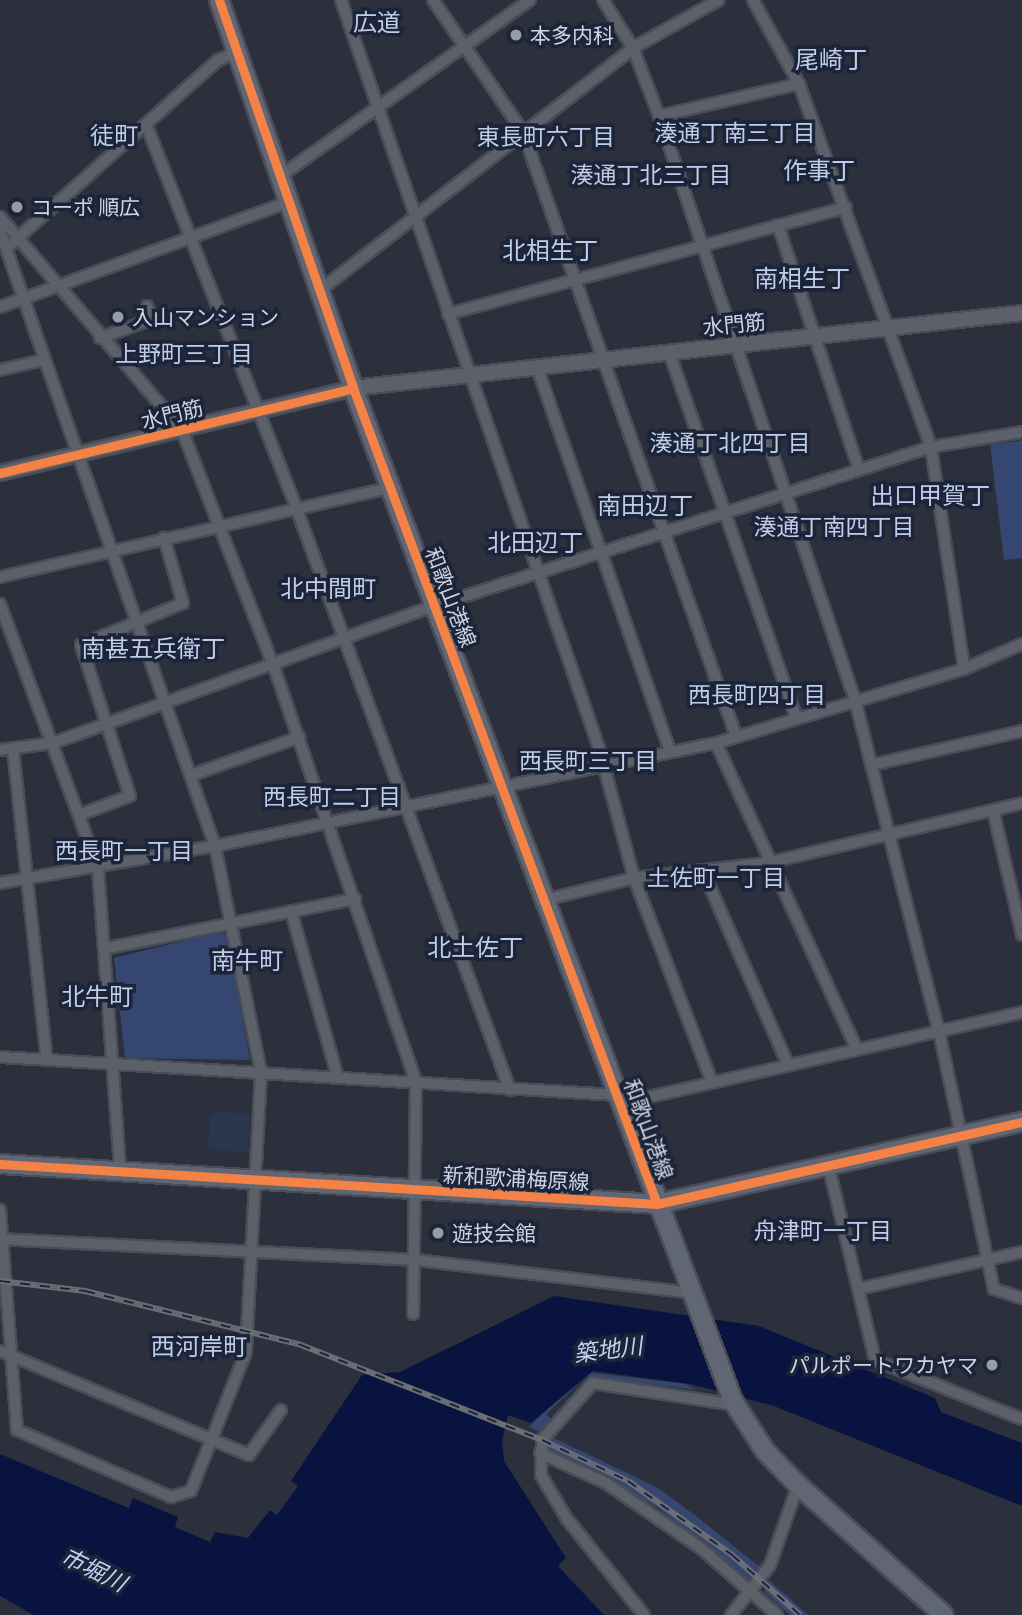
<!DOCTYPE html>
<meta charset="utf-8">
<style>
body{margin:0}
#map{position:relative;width:1022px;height:1615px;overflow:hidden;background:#2b303c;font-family:Barlow,"Noto Sans JP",sans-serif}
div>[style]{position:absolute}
.built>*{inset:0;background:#2a354e}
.green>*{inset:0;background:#354670}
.water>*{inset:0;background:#08143f}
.roads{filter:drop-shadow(2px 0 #4a4d58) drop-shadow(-2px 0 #4a4d58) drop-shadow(0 2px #4a4d58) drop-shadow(0 -2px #4a4d58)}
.minor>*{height:10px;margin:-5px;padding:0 5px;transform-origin:5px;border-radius:5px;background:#5c6068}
.tertiary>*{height:14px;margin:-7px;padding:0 7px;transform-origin:7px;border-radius:7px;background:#5c6068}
.primary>*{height:18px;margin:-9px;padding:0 9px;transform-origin:9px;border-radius:9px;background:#616674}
.rail>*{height:6px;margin-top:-3px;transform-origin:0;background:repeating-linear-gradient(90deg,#1b2438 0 10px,#6b6e76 0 20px);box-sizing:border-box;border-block:2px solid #6b6e76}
.cycleway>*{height:9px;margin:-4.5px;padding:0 4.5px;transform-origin:4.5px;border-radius:4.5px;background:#f48246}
.dots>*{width:19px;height:19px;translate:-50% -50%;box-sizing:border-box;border:4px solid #1b2438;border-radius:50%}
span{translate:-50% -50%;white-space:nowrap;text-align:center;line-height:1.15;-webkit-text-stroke:7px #1b2438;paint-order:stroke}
.poi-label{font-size:21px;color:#ced4e2}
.left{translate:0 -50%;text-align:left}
.right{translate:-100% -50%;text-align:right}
.street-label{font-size:21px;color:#ced4e2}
.neighbourhood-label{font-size:23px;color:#c0cce8}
.water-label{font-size:23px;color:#c3d1f2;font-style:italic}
.quarter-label{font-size:24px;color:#c0cce8}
</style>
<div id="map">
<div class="built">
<div style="clip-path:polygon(221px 1112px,250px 1114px,249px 1152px,208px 1150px,210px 1115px)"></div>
</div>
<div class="green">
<div style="clip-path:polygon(1022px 440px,1022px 558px,1004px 560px,990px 445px)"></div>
<div style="clip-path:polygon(220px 932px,227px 936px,250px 1060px,125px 1058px,114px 958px)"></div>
<div style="clip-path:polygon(585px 1372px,686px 1384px,696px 1390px,587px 1376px,546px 1414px,553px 1421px,542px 1433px,529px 1427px)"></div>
<div style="clip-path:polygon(552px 1437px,658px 1488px,696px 1516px,761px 1568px,751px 1584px,657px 1507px,547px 1450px)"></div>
<div style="clip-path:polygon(769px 1580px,808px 1615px,790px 1615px,764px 1592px)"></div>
</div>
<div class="water">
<div style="clip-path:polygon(554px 1296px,759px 1326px,935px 1398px,941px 1412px,1022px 1443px,1022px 1506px,774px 1406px,690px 1384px,593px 1371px,531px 1423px,508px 1415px,502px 1442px,504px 1461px,566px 1558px,558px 1566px,604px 1615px,34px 1615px,0 1596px,0 1454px,129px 1508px,133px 1498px,178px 1517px,175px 1527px,210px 1542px,215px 1532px,248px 1538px,270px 1510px,277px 1515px,298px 1486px,291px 1481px,362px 1375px,400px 1372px)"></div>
</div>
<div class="roads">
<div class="minor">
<div style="left:341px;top:0;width:791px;rotate:70.97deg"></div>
<div style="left:599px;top:748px;width:135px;rotate:74.9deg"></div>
<div style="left:634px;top:878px;width:218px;rotate:69.1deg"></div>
<div style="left:433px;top:0;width:160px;rotate:55.7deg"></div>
<div style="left:523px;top:132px;width:640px;rotate:70.57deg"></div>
<div style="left:603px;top:0;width:57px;rotate:58deg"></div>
<div style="left:633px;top:48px;width:73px;rotate:69.1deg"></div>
<div style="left:659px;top:116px;width:616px;rotate:71.45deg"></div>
<div style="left:855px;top:700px;width:341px;rotate:75.8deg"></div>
<div style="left:939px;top:1031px;width:264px;rotate:78deg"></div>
<div style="left:994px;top:1289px;width:29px;rotate:18deg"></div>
<div style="left:753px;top:0;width:96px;rotate:61.3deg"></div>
<div style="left:799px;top:84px;width:386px;rotate:70deg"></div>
<div style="left:931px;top:447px;width:224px;rotate:81.5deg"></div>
<div style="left:659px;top:116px;width:144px;rotate:-12.9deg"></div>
<div style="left:146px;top:124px;width:414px;rotate:68.6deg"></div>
<div style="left:297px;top:510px;width:618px;rotate:69.83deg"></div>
<div style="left:279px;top:177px;width:307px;rotate:-35.2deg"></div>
<div style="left:0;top:217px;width:280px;rotate:49.5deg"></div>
<div style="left:182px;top:430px;width:254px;rotate:68.8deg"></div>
<div style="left:274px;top:667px;width:439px;rotate:71.1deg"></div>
<div style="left:416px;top:1082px;width:232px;rotate:90.7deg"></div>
<div style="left:778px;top:225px;width:258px;rotate:71.7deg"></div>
<div style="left:0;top:231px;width:651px;rotate:70.73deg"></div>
<div style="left:215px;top:846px;width:232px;rotate:78.5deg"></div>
<div style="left:261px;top:1073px;width:279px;rotate:93.1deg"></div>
<div style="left:246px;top:1352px;width:149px;rotate:111.6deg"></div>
<div style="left:191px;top:1491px;width:21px;rotate:163deg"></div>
<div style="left:171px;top:1497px;width:168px;rotate:-156.5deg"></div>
<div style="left:17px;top:1430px;width:221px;rotate:-94.4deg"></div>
<div style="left:11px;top:244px;width:277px;rotate:-41.6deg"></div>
<div style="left:218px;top:60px;width:22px;rotate:-22deg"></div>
<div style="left:319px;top:291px;width:397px;rotate:-37.7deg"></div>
<div style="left:633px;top:48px;width:98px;rotate:-29.2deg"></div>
<div style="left:0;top:307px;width:307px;rotate:-20deg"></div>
<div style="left:448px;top:314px;width:412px;rotate:-15deg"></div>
<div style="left:100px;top:338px;width:55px;rotate:-20.1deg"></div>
<div style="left:152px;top:319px;width:14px;rotate:-111deg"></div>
<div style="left:669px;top:352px;width:386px;rotate:70.8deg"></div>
<div style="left:537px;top:367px;width:406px;rotate:70.9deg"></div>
<div style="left:0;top:370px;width:44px;rotate:-13.1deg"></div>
<div style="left:0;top:577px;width:400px;rotate:-12.9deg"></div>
<div style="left:0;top:604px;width:282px;rotate:69.6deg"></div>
<div style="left:98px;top:868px;width:302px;rotate:85.8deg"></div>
<div style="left:716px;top:743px;width:337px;rotate:65.3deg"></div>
<div style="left:13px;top:749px;width:313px;rotate:83.8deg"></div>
<div style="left:0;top:750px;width:53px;rotate:-7.5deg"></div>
<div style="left:53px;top:743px;width:408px;rotate:-19.8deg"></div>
<div style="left:437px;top:605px;width:519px;rotate:-17.74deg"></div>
<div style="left:931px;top:447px;width:92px;rotate:-9.4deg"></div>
<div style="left:871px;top:765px;width:155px;rotate:-12.7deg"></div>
<div style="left:192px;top:775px;width:114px;rotate:-19.4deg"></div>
<div style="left:993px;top:810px;width:128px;rotate:76.9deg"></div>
<div style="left:79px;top:815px;width:54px;rotate:-20.4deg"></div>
<div style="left:130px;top:796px;width:159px;rotate:-108deg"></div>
<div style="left:81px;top:645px;width:110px;rotate:-22.4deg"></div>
<div style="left:183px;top:603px;width:68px;rotate:-106.3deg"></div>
<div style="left:703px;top:871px;width:212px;rotate:66.3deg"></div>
<div style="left:0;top:883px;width:218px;rotate:-9.8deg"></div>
<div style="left:215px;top:846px;width:511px;rotate:-11.62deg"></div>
<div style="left:716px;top:743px;width:259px;rotate:-16.6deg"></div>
<div style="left:964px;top:669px;width:63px;rotate:-23.3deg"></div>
<div style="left:544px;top:900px;width:93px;rotate:-13.7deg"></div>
<div style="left:634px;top:878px;width:134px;rotate:-6.4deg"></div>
<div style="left:767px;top:863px;width:262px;rotate:-13.2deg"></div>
<div style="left:291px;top:911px;width:173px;rotate:74.3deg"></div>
<div style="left:107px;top:948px;width:253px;rotate:-11.2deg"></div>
<div style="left:0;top:1057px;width:650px;rotate:3.53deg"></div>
<div style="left:649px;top:1097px;width:383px;rotate:-12.8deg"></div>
<div style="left:829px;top:1168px;width:197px;rotate:76.5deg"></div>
<div style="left:875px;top:1360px;width:158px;rotate:21.9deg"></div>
<div style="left:0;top:1239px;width:417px;rotate:2.9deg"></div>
<div style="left:416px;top:1260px;width:277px;rotate:6.8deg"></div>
<div style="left:858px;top:1289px;width:168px;rotate:-12.7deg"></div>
<div style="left:0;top:1351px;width:270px;rotate:22.7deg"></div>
<div style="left:249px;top:1455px;width:55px;rotate:-54.6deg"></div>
<div style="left:540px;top:1453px;width:72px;rotate:24.4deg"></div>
<div style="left:606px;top:1483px;width:116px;rotate:34.5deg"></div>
<div style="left:702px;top:1549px;width:100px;rotate:41.3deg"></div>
<div style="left:644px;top:1615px;width:123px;rotate:-128.7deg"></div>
<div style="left:567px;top:1519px;width:51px;rotate:-120.6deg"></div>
<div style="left:541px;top:1475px;width:35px;rotate:-88deg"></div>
<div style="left:542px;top:1440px;width:76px;rotate:-48.2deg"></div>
<div style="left:593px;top:1383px;width:144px;rotate:8.8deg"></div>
<div style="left:731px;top:1615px;width:63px;rotate:-52deg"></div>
<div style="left:770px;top:1565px;width:85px;rotate:-70.7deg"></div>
</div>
<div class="tertiary">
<div style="left:0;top:473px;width:363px;rotate:-13.5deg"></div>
<div style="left:353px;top:388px;width:673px;rotate:-6.4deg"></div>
</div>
<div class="primary">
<div style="left:219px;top:0;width:410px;rotate:70.9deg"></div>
<div style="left:353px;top:388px;width:1082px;rotate:69.44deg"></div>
<div style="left:733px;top:1401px;width:59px;rotate:57.4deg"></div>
<div style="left:765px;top:1451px;width:47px;rotate:45.9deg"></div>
<div style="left:798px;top:1485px;width:195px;rotate:41.7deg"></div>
<div style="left:0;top:1164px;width:658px;rotate:3.48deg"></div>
<div style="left:657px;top:1204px;width:374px;rotate:-12.7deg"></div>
</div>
</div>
<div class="rail">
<div style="left:0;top:1281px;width:86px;rotate:6.7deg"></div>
<div style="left:85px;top:1291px;width:223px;rotate:14deg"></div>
<div style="left:301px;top:1345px;width:259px;rotate:21.5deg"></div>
<div style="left:542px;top:1440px;width:95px;rotate:25.5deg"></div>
<div style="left:628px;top:1481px;width:128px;rotate:35.4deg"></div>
<div style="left:732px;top:1555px;width:91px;rotate:41.4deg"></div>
</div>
<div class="cycleway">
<div style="left:219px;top:0;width:410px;rotate:70.9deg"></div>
<div style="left:353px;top:388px;width:871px;rotate:69.57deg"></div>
<div style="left:0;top:473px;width:363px;rotate:-13.5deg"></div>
<div style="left:0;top:1164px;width:658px;rotate:3.48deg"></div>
<div style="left:657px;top:1204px;width:374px;rotate:-12.7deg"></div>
</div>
<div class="dots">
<div style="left:516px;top:35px;background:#959ba8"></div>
<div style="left:17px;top:207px;background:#959ba8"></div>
<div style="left:118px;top:317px;background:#959ba8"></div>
<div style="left:438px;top:1233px;background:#959ba8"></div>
<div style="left:992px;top:1365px;background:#959ba8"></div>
</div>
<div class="poi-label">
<span class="left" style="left:530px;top:35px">本多内科</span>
<span class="left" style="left:31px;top:207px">コーポ 順広</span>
<span class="left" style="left:132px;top:317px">入山マンション</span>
<span class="left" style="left:452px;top:1233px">遊技会館</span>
<span class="right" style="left:978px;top:1365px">パルポートワカヤマ</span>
</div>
<div class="street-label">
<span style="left:734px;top:324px;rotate:-6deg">水門筋</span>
<span style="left:172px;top:414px;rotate:-14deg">水門筋</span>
<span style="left:451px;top:597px;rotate:69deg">和歌山港線</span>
<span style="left:649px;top:1129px;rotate:70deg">和歌山港線</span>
<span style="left:516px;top:1178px;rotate:3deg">新和歌浦梅原線</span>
</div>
<div class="neighbourhood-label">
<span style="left:735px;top:132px">湊通丁南三丁目</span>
<span style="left:546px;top:136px">東長町六丁目</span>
<span style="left:651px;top:174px">湊通丁北三丁目</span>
<span style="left:184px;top:353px">上野町三丁目</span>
<span style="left:730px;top:442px">湊通丁北四丁目</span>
<span style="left:834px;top:526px">湊通丁南四丁目</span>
<span style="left:757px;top:694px">西長町四丁目</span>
<span style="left:588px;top:760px">西長町三丁目</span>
<span style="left:332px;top:796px">西長町二丁目</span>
<span style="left:124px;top:850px">西長町一丁目</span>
<span style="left:716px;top:877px">土佐町一丁目</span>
<span style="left:823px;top:1230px">舟津町一丁目</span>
</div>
<div class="water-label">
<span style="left:608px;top:1349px;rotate:-7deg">築地川</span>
<span style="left:94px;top:1569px;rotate:26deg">市堀川</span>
</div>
<div class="quarter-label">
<span style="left:377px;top:22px">広道</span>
<span style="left:831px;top:59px">尾崎丁</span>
<span style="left:114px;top:135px">徒町</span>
<span style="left:819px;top:170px">作事丁</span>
<span style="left:550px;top:250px">北相生丁</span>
<span style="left:802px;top:278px">南相生丁</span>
<span style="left:930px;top:495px">出口甲賀丁</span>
<span style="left:645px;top:505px">南田辺丁</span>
<span style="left:535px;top:542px">北田辺丁</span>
<span style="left:328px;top:588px">北中間町</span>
<span style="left:153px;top:648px">南甚五兵衛丁</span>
<span style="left:475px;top:947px">北土佐丁</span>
<span style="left:247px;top:960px">南牛町</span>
<span style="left:97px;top:996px">北牛町</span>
<span style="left:199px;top:1346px">西河岸町</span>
</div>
</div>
